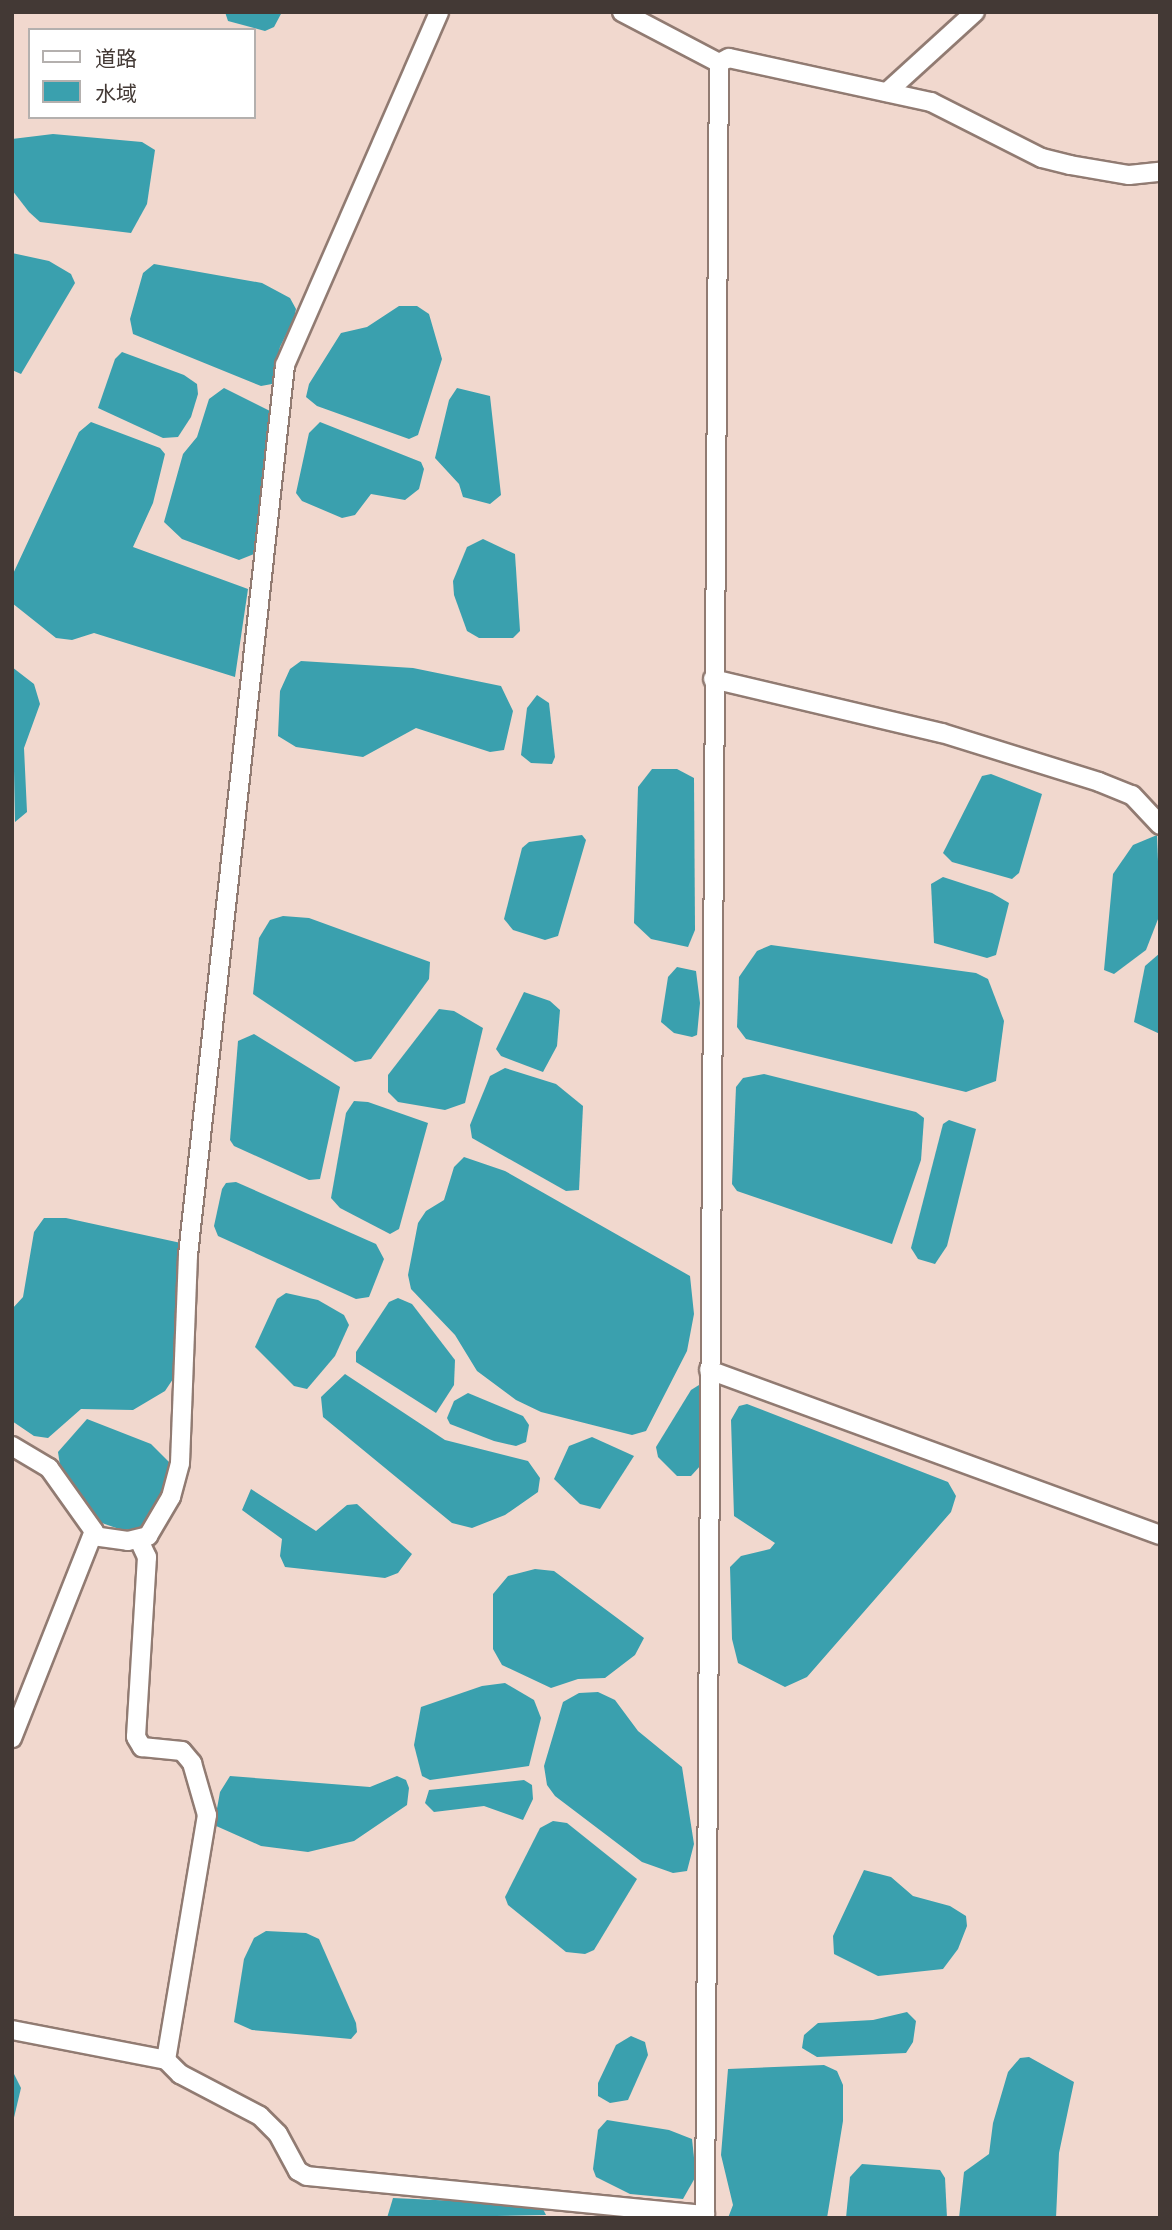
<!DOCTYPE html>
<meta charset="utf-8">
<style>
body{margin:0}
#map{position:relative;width:1172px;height:2230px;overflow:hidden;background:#f1d8ce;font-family:"Fira Sans","Noto Sans SC",sans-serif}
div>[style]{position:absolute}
.water>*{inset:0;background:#3aa0ae}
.roads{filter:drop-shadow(2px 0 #917b72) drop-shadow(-2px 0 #917b72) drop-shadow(0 2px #917b72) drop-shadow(0 -2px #917b72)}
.minor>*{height:18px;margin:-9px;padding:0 9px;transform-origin:9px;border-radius:9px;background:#fff}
span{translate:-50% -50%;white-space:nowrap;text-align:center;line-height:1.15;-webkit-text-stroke:6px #fff;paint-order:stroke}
.frame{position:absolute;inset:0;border:14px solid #433935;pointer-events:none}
.legend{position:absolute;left:28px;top:28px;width:228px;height:91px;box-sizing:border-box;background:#fff;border:2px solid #b4b0ae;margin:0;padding:9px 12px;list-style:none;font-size:21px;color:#433935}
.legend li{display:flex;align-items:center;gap:14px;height:35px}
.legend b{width:35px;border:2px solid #b4b0ae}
</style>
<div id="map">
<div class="water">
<div style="clip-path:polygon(225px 12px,282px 12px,274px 27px,265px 31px,228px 21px)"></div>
<div style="clip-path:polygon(53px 134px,142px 142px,155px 150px,147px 204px,131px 233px,40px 222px,29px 212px,12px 190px,12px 139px)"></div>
<div style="clip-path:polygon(12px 253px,49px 261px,71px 274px,75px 283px,21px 374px,12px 370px)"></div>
<div style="clip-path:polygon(154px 264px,262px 283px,290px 298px,296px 309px,294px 319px,280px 347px,272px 384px,261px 386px,133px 334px,130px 319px,143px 273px)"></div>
<div style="clip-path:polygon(399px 306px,417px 306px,429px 314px,442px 359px,418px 435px,409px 439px,317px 406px,306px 397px,309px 384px,341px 333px,367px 327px)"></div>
<div style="clip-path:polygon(122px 352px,184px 375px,197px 384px,198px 394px,191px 417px,178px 437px,163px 438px,98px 408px,115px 359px)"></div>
<div style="clip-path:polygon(224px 388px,270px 411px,254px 554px,239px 560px,182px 539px,164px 522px,183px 454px,197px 437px,209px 399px)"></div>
<div style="clip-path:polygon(457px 388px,490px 396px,501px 495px,490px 504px,463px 497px,459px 484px,435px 458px,449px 400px)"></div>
<div style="clip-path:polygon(91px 422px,160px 448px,165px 454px,153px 503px,133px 547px,248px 589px,235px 677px,94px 633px,72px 640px,56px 638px,12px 603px,12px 576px,79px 432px)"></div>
<div style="clip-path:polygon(320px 422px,421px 462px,424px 469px,419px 489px,405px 500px,371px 494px,355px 515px,342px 518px,302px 501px,296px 493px,309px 433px)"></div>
<div style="clip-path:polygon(483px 539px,515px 554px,520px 631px,513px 638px,479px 638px,467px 631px,454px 595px,453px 581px,467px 547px)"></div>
<div style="clip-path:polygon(301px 661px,413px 668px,501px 686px,513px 711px,504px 750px,490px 752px,416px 728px,363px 757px,296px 747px,278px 736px,280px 691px,290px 669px)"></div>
<div style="clip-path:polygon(12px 667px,34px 684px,40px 704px,24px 748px,27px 812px,15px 822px)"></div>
<div style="clip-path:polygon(537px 695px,549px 703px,555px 757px,552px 764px,531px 763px,521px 755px,527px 708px)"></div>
<div style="clip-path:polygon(652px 769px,677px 769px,694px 778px,695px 930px,688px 947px,651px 939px,634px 923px,638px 787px)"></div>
<div style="clip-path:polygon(991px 774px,1042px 794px,1019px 873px,1012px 879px,952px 862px,943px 853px,982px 776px)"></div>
<div style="clip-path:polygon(582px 835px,586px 840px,558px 936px,545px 940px,513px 930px,504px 919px,522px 848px,529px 842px)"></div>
<div style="clip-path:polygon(1157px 835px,1160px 914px,1146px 950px,1114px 974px,1104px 970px,1113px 874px,1133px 845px)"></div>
<div style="clip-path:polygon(943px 877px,992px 893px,1009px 903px,996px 955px,987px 958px,934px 943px,931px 884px)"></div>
<div style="clip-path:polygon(283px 916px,309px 918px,430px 962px,429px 979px,371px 1059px,355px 1062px,253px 994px,259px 938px,270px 920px)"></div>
<div style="clip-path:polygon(771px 945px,976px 973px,988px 979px,1004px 1021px,996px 1081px,966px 1092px,746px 1039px,737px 1027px,739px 977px,757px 951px)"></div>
<div style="clip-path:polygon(1160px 953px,1160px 1034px,1134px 1022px,1145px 966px)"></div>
<div style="clip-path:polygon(677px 967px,696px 971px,700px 1003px,697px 1035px,692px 1037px,674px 1033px,661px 1022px,668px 977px)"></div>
<div style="clip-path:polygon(524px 992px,550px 1001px,560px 1010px,557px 1046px,543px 1072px,501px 1056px,496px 1049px)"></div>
<div style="clip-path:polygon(439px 1009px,454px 1011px,483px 1028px,465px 1103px,445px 1110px,398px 1102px,388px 1092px,388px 1075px)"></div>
<div style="clip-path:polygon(254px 1034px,340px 1087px,320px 1179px,309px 1180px,234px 1146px,230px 1140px,238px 1041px)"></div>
<div style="clip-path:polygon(505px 1068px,556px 1084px,583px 1106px,579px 1190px,566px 1191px,472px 1138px,470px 1125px,490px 1076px)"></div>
<div style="clip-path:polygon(764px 1074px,916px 1112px,924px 1118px,921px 1160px,892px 1244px,737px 1191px,732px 1184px,736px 1087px,743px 1078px)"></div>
<div style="clip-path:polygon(354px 1101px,368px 1102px,428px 1123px,399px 1229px,390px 1234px,340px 1208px,331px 1198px,346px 1113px)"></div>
<div style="clip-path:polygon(949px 1120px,976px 1129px,947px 1246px,935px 1264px,918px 1259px,911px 1248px,943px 1124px)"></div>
<div style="clip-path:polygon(464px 1157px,505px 1171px,690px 1276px,694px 1314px,687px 1351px,646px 1431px,632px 1435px,541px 1412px,516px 1400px,477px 1371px,455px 1335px,411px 1289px,408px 1275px,418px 1223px,426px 1211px,444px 1200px,454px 1167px)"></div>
<div style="clip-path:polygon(236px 1182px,376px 1244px,384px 1259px,369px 1297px,356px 1299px,218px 1236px,214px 1226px,222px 1189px,226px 1183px)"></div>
<div style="clip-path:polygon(44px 1218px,66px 1218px,181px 1243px,173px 1379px,165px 1391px,133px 1410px,81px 1409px,48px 1438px,34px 1436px,12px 1421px,12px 1309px,23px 1297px,34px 1232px)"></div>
<div style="clip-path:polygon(286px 1293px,318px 1300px,344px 1315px,349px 1325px,335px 1356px,307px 1389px,294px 1386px,255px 1347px,277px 1299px)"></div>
<div style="clip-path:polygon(398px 1298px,412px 1304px,455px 1360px,454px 1385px,436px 1413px,356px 1362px,356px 1352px,389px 1302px)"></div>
<div style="clip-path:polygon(345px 1374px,445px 1440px,528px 1461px,540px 1478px,538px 1492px,505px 1515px,472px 1528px,452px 1523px,323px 1417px,321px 1397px)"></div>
<div style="clip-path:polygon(699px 1385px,701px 1465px,691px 1476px,677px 1476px,658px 1457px,656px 1447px,691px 1390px)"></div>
<div style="clip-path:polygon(468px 1393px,523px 1416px,529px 1425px,526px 1442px,516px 1446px,494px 1441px,450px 1424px,447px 1418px,454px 1401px)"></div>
<div style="clip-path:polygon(747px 1404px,948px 1482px,956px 1496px,951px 1512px,807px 1677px,785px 1687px,738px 1663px,732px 1639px,730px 1567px,741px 1556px,770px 1549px,775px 1543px,734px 1516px,731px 1420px,739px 1406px)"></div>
<div style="clip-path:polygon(87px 1419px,151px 1444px,171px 1464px,169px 1484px,143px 1528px,122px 1530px,99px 1522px,61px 1472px,58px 1452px)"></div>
<div style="clip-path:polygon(592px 1437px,634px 1456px,600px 1509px,580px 1504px,554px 1479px,569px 1446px)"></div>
<div style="clip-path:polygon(251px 1489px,316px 1531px,347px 1505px,357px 1504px,412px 1554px,398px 1573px,385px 1578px,285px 1567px,280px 1556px,282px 1539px,242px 1510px)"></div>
<div style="clip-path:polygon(535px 1569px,554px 1571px,644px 1638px,635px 1655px,605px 1678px,578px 1679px,551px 1688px,502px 1665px,493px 1649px,493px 1594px,508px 1576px)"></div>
<div style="clip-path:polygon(505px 1683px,534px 1700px,541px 1718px,529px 1766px,430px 1780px,422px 1776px,414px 1745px,421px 1707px,482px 1686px)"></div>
<div style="clip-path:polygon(598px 1692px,615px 1700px,638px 1731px,682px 1767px,694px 1844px,687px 1871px,673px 1873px,642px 1862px,555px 1796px,547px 1785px,544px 1766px,563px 1702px,579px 1693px)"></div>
<div style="clip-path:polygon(230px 1776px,370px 1787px,397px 1776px,406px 1780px,409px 1788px,407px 1805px,354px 1841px,308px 1852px,261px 1846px,214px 1825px,220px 1792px)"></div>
<div style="clip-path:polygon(524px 1780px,532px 1785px,533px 1799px,523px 1820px,484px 1806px,434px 1812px,425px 1803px,429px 1790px)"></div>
<div style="clip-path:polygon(553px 1821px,567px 1823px,637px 1879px,594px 1950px,585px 1954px,566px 1952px,508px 1905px,505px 1897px,540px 1828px)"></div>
<div style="clip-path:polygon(864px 1870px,891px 1877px,913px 1896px,950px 1906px,966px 1916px,967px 1926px,958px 1949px,943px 1969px,878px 1976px,834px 1954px,833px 1936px)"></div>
<div style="clip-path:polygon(266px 1931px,306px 1933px,319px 1939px,356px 2023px,357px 2032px,351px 2039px,252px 2030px,234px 2022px,244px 1959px,254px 1938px)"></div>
<div style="clip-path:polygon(907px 2012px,916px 2021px,913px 2042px,906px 2053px,817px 2057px,802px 2048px,804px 2035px,818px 2023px,873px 2020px)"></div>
<div style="clip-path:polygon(631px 2036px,645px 2042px,648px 2055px,628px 2100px,610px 2103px,598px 2096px,598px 2083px,616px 2045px)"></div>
<div style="clip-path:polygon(1029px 2057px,1074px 2082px,1059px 2153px,1056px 2218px,959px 2218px,964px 2172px,989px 2154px,993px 2123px,1008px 2072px,1020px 2058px)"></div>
<div style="clip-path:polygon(824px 2065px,837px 2071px,843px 2085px,843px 2121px,827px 2218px,728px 2218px,733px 2205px,721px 2155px,728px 2069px)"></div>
<div style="clip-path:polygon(12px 2070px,21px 2088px,12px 2126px)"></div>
<div style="clip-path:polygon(607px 2120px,669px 2130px,692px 2139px,696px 2176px,683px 2199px,630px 2194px,596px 2177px,593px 2169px,598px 2130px)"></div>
<div style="clip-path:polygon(862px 2164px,940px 2170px,945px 2178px,947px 2218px,846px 2218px,850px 2177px)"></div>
<div style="clip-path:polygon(393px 2198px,541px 2205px,546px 2215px,387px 2218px)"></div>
</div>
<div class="roads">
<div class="minor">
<div style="left:622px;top:12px;width:110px;rotate:27.7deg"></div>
<div style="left:719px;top:63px;width:11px;rotate:-27deg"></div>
<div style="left:729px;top:58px;width:207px;rotate:12.3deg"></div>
<div style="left:931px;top:102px;width:124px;rotate:26.8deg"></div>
<div style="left:1042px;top:158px;width:29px;rotate:14deg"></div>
<div style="left:1070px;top:165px;width:60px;rotate:9.6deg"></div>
<div style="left:1129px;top:175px;width:31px;rotate:-6deg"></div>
<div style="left:887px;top:92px;width:119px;rotate:-42.3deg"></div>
<div style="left:713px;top:679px;width:235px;rotate:13.3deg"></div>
<div style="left:942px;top:733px;width:164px;rotate:17.3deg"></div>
<div style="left:1099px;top:782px;width:35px;rotate:22deg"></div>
<div style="left:1132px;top:795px;width:41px;rotate:47deg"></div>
<div style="left:709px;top:1370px;width:480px;rotate:20.1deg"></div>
<div style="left:12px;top:1446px;width:43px;rotate:30.7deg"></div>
<div style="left:49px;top:1468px;width:77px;rotate:54.5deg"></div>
<div style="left:94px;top:1531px;width:223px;rotate:111.6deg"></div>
<div style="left:93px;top:1536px;width:35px;rotate:8deg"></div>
<div style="left:128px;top:1541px;width:21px;rotate:-14deg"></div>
<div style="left:148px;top:1536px;width:45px;rotate:-59.5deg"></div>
<div style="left:171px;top:1497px;width:35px;rotate:-75deg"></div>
<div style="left:180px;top:1463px;width:208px;rotate:-87.8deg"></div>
<div style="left:188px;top:1255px;width:895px;rotate:-83.78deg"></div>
<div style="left:285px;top:365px;width:385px;rotate:-66.4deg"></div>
<div style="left:139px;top:1540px;width:19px;rotate:65deg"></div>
<div style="left:147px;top:1557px;width:180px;rotate:93.5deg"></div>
<div style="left:136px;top:1737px;width:12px;rotate:59deg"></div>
<div style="left:142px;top:1747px;width:40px;rotate:5.7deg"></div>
<div style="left:182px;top:1751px;width:16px;rotate:50deg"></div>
<div style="left:192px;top:1763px;width:54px;rotate:73.9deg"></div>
<div style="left:207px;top:1815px;width:248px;rotate:99.5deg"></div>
<div style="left:12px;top:2030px;width:157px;rotate:11deg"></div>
<div style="left:166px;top:2060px;width:20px;rotate:45deg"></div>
<div style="left:180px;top:2074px;width:90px;rotate:27.7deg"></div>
<div style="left:260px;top:2116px;width:25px;rotate:45deg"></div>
<div style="left:278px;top:2134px;width:42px;rotate:61.6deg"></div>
<div style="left:298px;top:2171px;width:10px;rotate:29deg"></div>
<div style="left:307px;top:2176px;width:400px;rotate:5.6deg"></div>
<div style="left:705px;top:2218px;width:2155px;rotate:-89.63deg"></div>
</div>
</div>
<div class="frame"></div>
<ul class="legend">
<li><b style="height:9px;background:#fff"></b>道路</li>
<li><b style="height:19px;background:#3aa0ae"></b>水域</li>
</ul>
</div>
